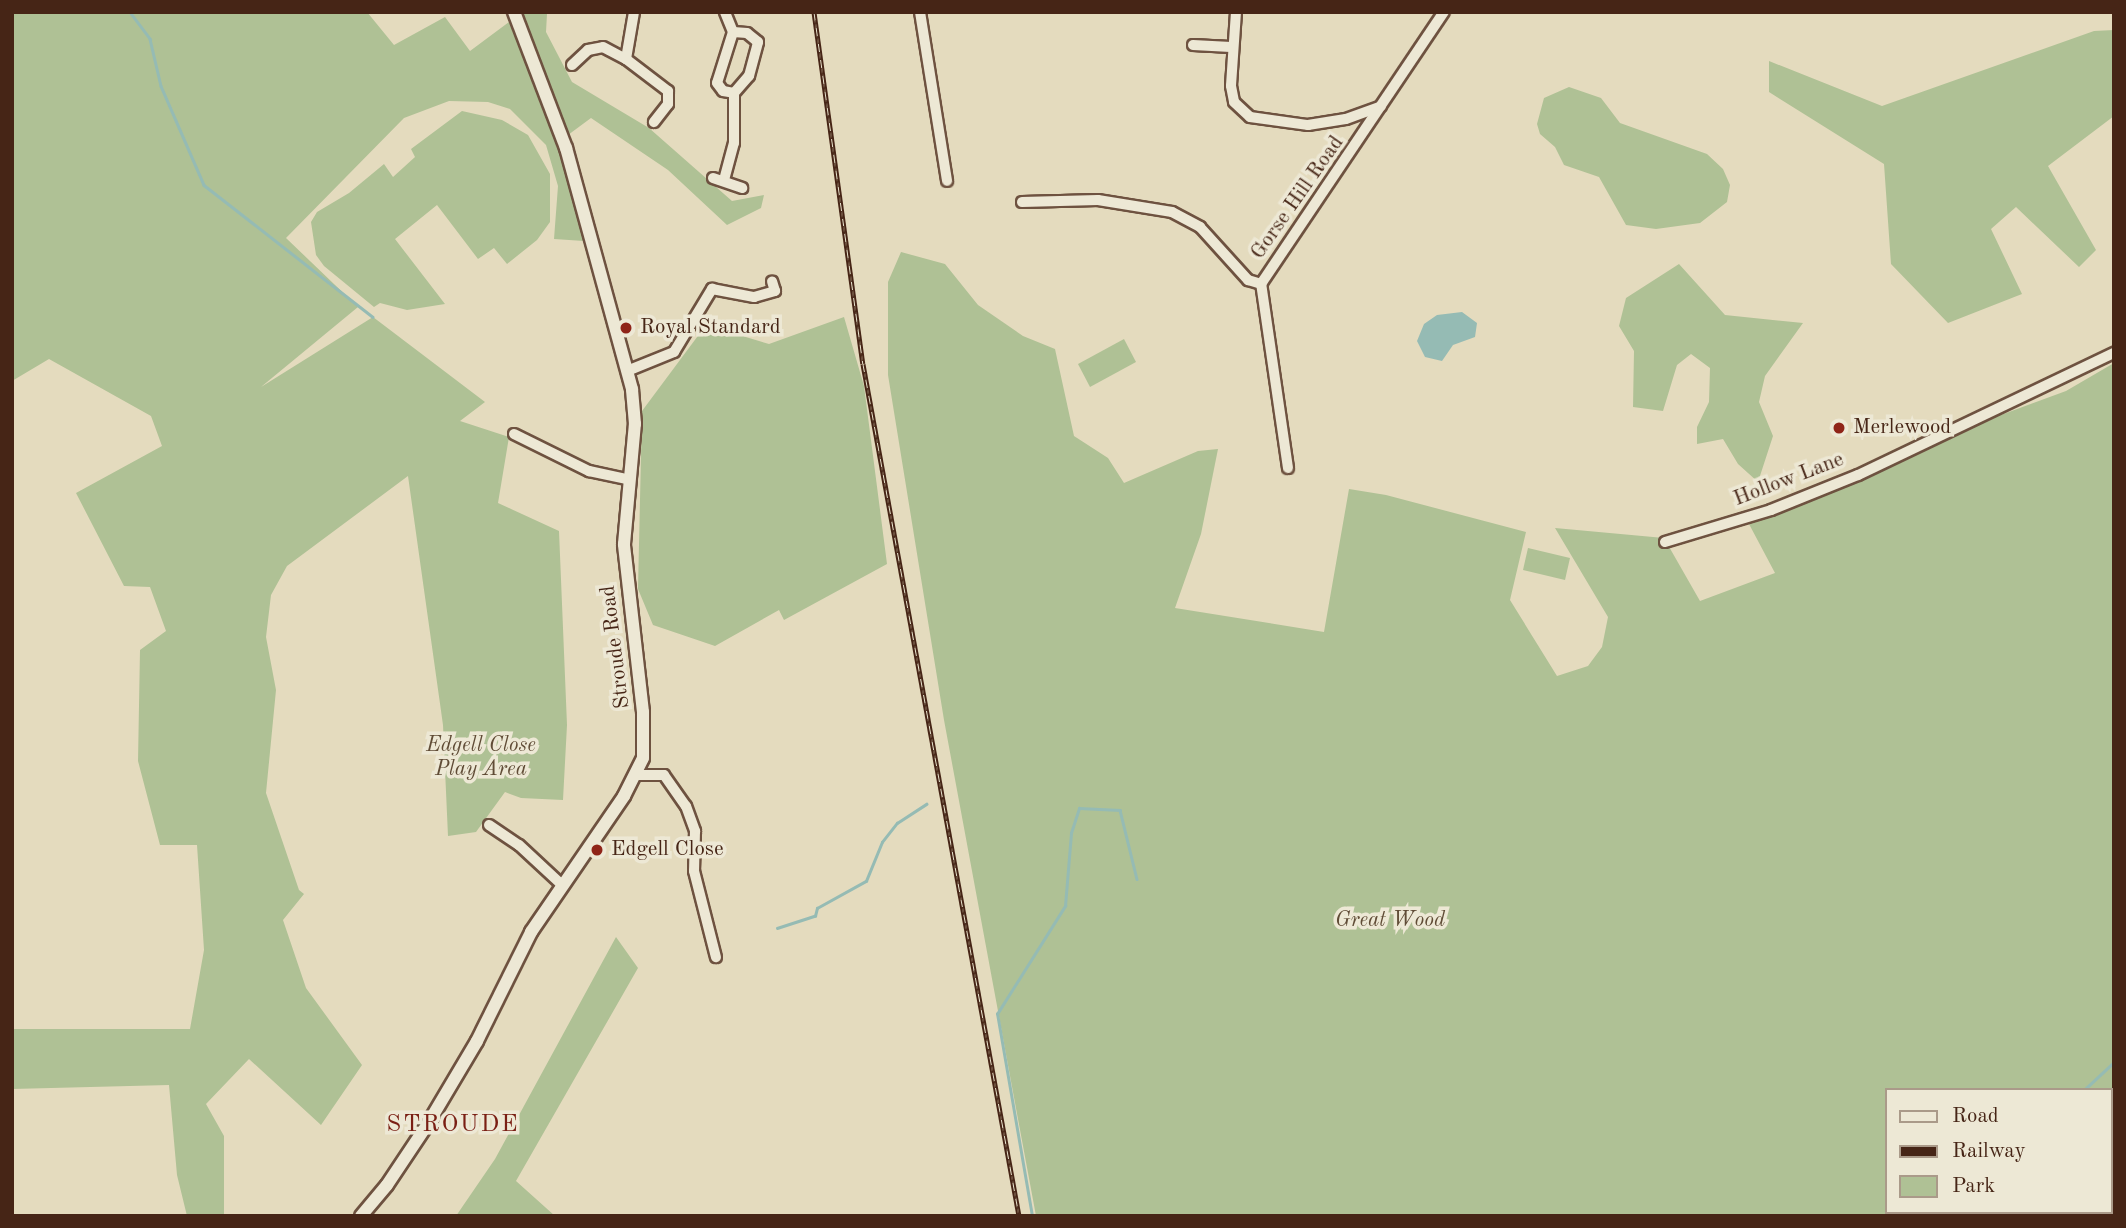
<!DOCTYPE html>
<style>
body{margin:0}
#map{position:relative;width:2126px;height:1228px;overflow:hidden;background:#e4dbbe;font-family:"Old Standard TT",serif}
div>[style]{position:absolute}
.green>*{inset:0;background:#afc195}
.water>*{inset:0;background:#95bbb4}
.stream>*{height:2.5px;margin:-1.25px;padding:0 1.25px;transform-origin:1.25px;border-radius:1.25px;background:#95bbb4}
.roads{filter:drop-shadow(2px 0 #6e5240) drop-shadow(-2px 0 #6e5240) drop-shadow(0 2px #6e5240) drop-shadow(0 -2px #6e5240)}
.minor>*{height:10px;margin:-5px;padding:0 5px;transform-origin:5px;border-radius:5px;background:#ede8d5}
.tertiary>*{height:12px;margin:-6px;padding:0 6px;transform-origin:6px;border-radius:6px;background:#ede8d5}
.rail>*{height:5px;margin-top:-2.5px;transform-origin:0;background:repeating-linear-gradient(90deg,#ede8d5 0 8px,#462516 0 16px);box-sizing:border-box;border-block:2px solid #462516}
.dots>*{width:19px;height:19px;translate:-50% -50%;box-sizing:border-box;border:4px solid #ede8d5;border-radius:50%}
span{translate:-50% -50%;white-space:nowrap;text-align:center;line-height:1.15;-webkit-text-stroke:7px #ede8d5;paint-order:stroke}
.street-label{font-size:21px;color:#462516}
.poi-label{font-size:21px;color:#462516}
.left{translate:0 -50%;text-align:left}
.park-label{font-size:21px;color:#604c36;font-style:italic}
.quarter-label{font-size:24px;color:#7a1f14;letter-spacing:2px}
.frame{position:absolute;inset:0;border:14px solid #462516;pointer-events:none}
.legend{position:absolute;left:1885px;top:1088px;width:228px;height:126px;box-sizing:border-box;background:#ede8d5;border:2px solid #aa9a89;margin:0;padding:9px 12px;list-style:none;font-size:21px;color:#462516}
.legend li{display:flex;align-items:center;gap:14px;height:35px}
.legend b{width:35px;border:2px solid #aa9a89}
</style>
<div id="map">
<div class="green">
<div style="clip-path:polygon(12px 12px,367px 12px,394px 45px,445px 17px,470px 51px,509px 22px,556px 134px,584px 241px,554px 239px,558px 186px,546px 145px,510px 109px,488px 102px,449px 101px,404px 118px,286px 238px,358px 307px,261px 387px,373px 317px,485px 402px,460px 421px,509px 437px,498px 503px,559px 531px,567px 725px,563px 800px,521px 798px,505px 792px,476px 832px,448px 836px,443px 725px,408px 476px,287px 566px,271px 595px,266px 637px,276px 690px,266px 793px,299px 890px,304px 894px,283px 920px,306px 988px,362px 1065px,321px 1125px,249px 1059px,206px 1104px,224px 1136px,224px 1216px,187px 1216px,177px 1175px,169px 1085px,12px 1089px,12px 1029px,190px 1029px,204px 950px,197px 845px,160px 845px,138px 761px,140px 650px,166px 631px,150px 587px,124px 586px,76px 493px,162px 446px,151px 416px,49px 359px,12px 381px)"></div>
<div style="clip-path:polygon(520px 12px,547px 14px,546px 32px,572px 82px,649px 128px,732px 201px,764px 195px,761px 208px,727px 225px,668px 170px,591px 118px,568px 135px)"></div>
<div style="clip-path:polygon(2114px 30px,2114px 116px,2048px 166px,2096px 250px,2079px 267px,2016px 207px,1991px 229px,2022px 294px,1948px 323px,1891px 264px,1884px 164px,1769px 92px,1769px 61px,1882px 106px,2094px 31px)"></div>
<div style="clip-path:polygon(1569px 87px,1601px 98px,1620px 123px,1707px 154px,1723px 169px,1730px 185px,1727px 202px,1700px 223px,1656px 229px,1626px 225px,1599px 177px,1564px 165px,1555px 147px,1540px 134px,1537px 124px,1544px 98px)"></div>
<div style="clip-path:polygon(462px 111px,502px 120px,528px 135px,550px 174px,550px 222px,537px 240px,507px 264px,494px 248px,478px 259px,437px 205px,395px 239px,445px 304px,407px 310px,380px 303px,374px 307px,324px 266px,316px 255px,311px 222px,317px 212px,349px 193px,384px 164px,393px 177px,415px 157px,411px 149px)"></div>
<div style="clip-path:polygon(evenodd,901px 252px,945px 264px,978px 305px,1023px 336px,1055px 349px,1074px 436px,1108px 458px,1124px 483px,1198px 451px,1218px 449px,1201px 534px,1175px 608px,1324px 632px,1349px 489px,1386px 495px,1526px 532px,1510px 600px,1557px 676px,1588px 666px,1602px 647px,1608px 617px,1555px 528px,1664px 538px,1700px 601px,1775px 573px,1749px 524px,1971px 426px,2066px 391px,2114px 363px,2114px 1216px,1036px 1216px,944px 720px,888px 375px,888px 282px,901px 252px,1886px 1090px,2110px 1090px,2110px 1212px,1886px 1212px,1886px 1090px)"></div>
<div style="clip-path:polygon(1679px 264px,1725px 315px,1803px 323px,1765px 376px,1759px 402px,1773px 436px,1758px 482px,1738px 464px,1723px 439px,1697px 444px,1697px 427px,1709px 402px,1710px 368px,1691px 354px,1677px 365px,1663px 411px,1633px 407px,1634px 351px,1619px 326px,1626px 298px)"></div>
<div style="clip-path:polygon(844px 317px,864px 386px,887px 564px,784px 620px,779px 610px,715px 646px,653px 625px,638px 589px,642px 411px,706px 325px,769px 344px)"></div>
<div style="clip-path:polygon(1124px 339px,1136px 362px,1090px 387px,1078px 364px)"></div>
<div style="clip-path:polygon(1528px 548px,1570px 558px,1565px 580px,1523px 570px)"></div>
<div style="clip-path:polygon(616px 937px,638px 968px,516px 1181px,555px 1216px,456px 1216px,495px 1159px)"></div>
</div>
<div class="water">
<div style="clip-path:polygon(1462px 312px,1477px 323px,1475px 337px,1453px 345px,1442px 361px,1425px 357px,1417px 341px,1424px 324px,1437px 315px)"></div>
</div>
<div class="stream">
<div style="left:130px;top:12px;width:34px;rotate:53deg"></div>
<div style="left:150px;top:39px;width:48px;rotate:76.8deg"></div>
<div style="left:161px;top:86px;width:108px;rotate:66.5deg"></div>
<div style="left:204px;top:185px;width:214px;rotate:38deg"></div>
<div style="left:777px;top:928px;width:40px;rotate:-18deg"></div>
<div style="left:815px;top:916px;width:8px;rotate:-76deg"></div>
<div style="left:817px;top:908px;width:56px;rotate:-28.9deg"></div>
<div style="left:866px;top:881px;width:42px;rotate:-67.7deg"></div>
<div style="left:882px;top:842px;width:24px;rotate:-52deg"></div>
<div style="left:897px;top:823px;width:35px;rotate:-33deg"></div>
<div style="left:2084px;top:1090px;width:41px;rotate:-43deg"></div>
<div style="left:1032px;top:1216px;width:205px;rotate:-99.8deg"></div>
<div style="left:997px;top:1014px;width:128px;rotate:-57.8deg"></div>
<div style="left:1065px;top:906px;width:73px;rotate:-85.3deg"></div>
<div style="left:1071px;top:833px;width:26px;rotate:-72deg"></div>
<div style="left:1079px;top:808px;width:41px;rotate:2.8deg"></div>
<div style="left:1120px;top:810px;width:71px;rotate:76.2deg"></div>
<div style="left:1927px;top:1216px;width:6px;rotate:-45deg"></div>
</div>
<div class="roads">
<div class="minor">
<div style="left:920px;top:12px;width:171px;rotate:80.9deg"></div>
<div style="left:1236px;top:12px;width:74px;rotate:93.9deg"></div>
<div style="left:1231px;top:86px;width:16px;rotate:79deg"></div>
<div style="left:1234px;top:102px;width:22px;rotate:43deg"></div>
<div style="left:1250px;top:117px;width:59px;rotate:7.9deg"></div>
<div style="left:1308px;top:125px;width:38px;rotate:-9deg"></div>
<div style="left:1346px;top:119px;width:37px;rotate:-20deg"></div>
<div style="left:733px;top:32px;width:53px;rotate:107.4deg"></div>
<div style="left:717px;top:83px;width:10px;rotate:53deg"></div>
<div style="left:723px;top:91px;width:11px;rotate:10deg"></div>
<div style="left:1193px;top:45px;width:38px;rotate:3deg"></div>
<div style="left:626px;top:59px;width:48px;rotate:-80.3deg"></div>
<div style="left:572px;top:65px;width:22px;rotate:-43deg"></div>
<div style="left:588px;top:50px;width:15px;rotate:-11deg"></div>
<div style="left:603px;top:47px;width:26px;rotate:28deg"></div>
<div style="left:626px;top:59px;width:53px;rotate:37.3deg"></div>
<div style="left:668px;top:91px;width:13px;rotate:90deg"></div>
<div style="left:668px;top:104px;width:23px;rotate:128deg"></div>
<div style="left:713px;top:178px;width:31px;rotate:19deg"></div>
<div style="left:724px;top:180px;width:38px;rotate:-75deg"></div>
<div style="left:734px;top:143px;width:50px;rotate:-90deg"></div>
<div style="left:734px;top:93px;width:23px;rotate:-49deg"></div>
<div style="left:749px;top:76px;width:35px;rotate:-75deg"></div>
<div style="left:758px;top:42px;width:14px;rotate:-141deg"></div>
<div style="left:747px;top:33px;width:14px;rotate:-176deg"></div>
<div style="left:733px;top:32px;width:22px;rotate:-112deg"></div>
<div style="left:1022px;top:202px;width:76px;rotate:-1.5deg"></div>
<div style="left:1098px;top:200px;width:75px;rotate:9.2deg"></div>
<div style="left:1172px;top:212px;width:32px;rotate:28deg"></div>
<div style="left:1200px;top:227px;width:72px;rotate:47.8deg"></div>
<div style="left:1248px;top:280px;width:14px;rotate:17deg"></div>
<div style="left:627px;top:371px;width:51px;rotate:-22deg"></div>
<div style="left:674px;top:352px;width:74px;rotate:-58.9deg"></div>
<div style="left:712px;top:289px;width:43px;rotate:10.8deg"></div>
<div style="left:754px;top:297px;width:22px;rotate:-16deg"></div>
<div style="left:775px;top:291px;width:10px;rotate:-107deg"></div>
<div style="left:514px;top:434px;width:84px;rotate:26.3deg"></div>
<div style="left:589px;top:471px;width:40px;rotate:12deg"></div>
<div style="left:1288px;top:468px;width:186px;rotate:-98.3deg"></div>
<div style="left:1261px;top:284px;width:328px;rotate:-56.1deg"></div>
<div style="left:1665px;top:542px;width:111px;rotate:-16.8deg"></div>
<div style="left:1771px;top:510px;width:94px;rotate:-21.9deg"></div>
<div style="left:1858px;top:475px;width:284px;rotate:-25.5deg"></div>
<div style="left:636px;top:775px;width:28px"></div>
<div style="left:664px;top:775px;width:38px;rotate:55deg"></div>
<div style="left:686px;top:806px;width:27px;rotate:70deg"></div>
<div style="left:695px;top:831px;width:40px;rotate:91.4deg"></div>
<div style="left:694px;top:871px;width:89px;rotate:75.7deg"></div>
<div style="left:489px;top:825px;width:36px;rotate:34deg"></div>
<div style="left:519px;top:845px;width:59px;rotate:42.9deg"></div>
</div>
<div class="tertiary">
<div style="left:361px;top:1216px;width:40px;rotate:-50deg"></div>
<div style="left:387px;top:1185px;width:76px;rotate:-56.3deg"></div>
<div style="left:429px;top:1122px;width:94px;rotate:-59.3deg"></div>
<div style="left:477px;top:1041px;width:122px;rotate:-63.6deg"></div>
<div style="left:531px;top:932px;width:165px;rotate:-55.6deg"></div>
<div style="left:624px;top:796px;width:42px;rotate:-63.4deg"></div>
<div style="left:643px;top:758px;width:46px;rotate:-90deg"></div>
<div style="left:643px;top:712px;width:169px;rotate:-96.5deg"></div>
<div style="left:624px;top:544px;width:121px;rotate:-84.8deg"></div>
<div style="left:635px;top:424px;width:35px;rotate:-95deg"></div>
<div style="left:632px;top:389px;width:250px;rotate:-105.3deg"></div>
<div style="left:566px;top:148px;width:146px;rotate:-110.9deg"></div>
</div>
</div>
<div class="rail">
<div style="left:814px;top:12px;width:355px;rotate:82.1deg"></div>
<div style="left:863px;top:364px;width:866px;rotate:79.62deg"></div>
</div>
<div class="dots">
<div style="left:626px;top:328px;background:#8f2418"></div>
<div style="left:1839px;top:428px;background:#8f2418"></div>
<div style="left:597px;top:850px;background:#8f2418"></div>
</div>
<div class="street-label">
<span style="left:1298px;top:198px;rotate:-55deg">Gorse Hill Road</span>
<span style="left:1789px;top:480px;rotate:-21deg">Hollow Lane</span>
<span style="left:616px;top:647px;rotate:-97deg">Stroude Road</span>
</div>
<div class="poi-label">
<span class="left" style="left:640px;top:328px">Royal Standard</span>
<span class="left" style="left:1853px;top:428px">Merlewood</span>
<span class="left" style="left:611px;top:850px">Edgell Close</span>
</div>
<div class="park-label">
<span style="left:481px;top:758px">Edgell Close<br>Play Area</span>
<span style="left:1390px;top:921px">Great Wood</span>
</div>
<div class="quarter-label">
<span style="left:453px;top:1126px">STROUDE</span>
</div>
<div class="frame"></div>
<ul class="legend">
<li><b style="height:9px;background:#ede8d5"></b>Road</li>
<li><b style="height:9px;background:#462516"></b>Railway</li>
<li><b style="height:19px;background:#afc195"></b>Park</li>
</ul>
</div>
